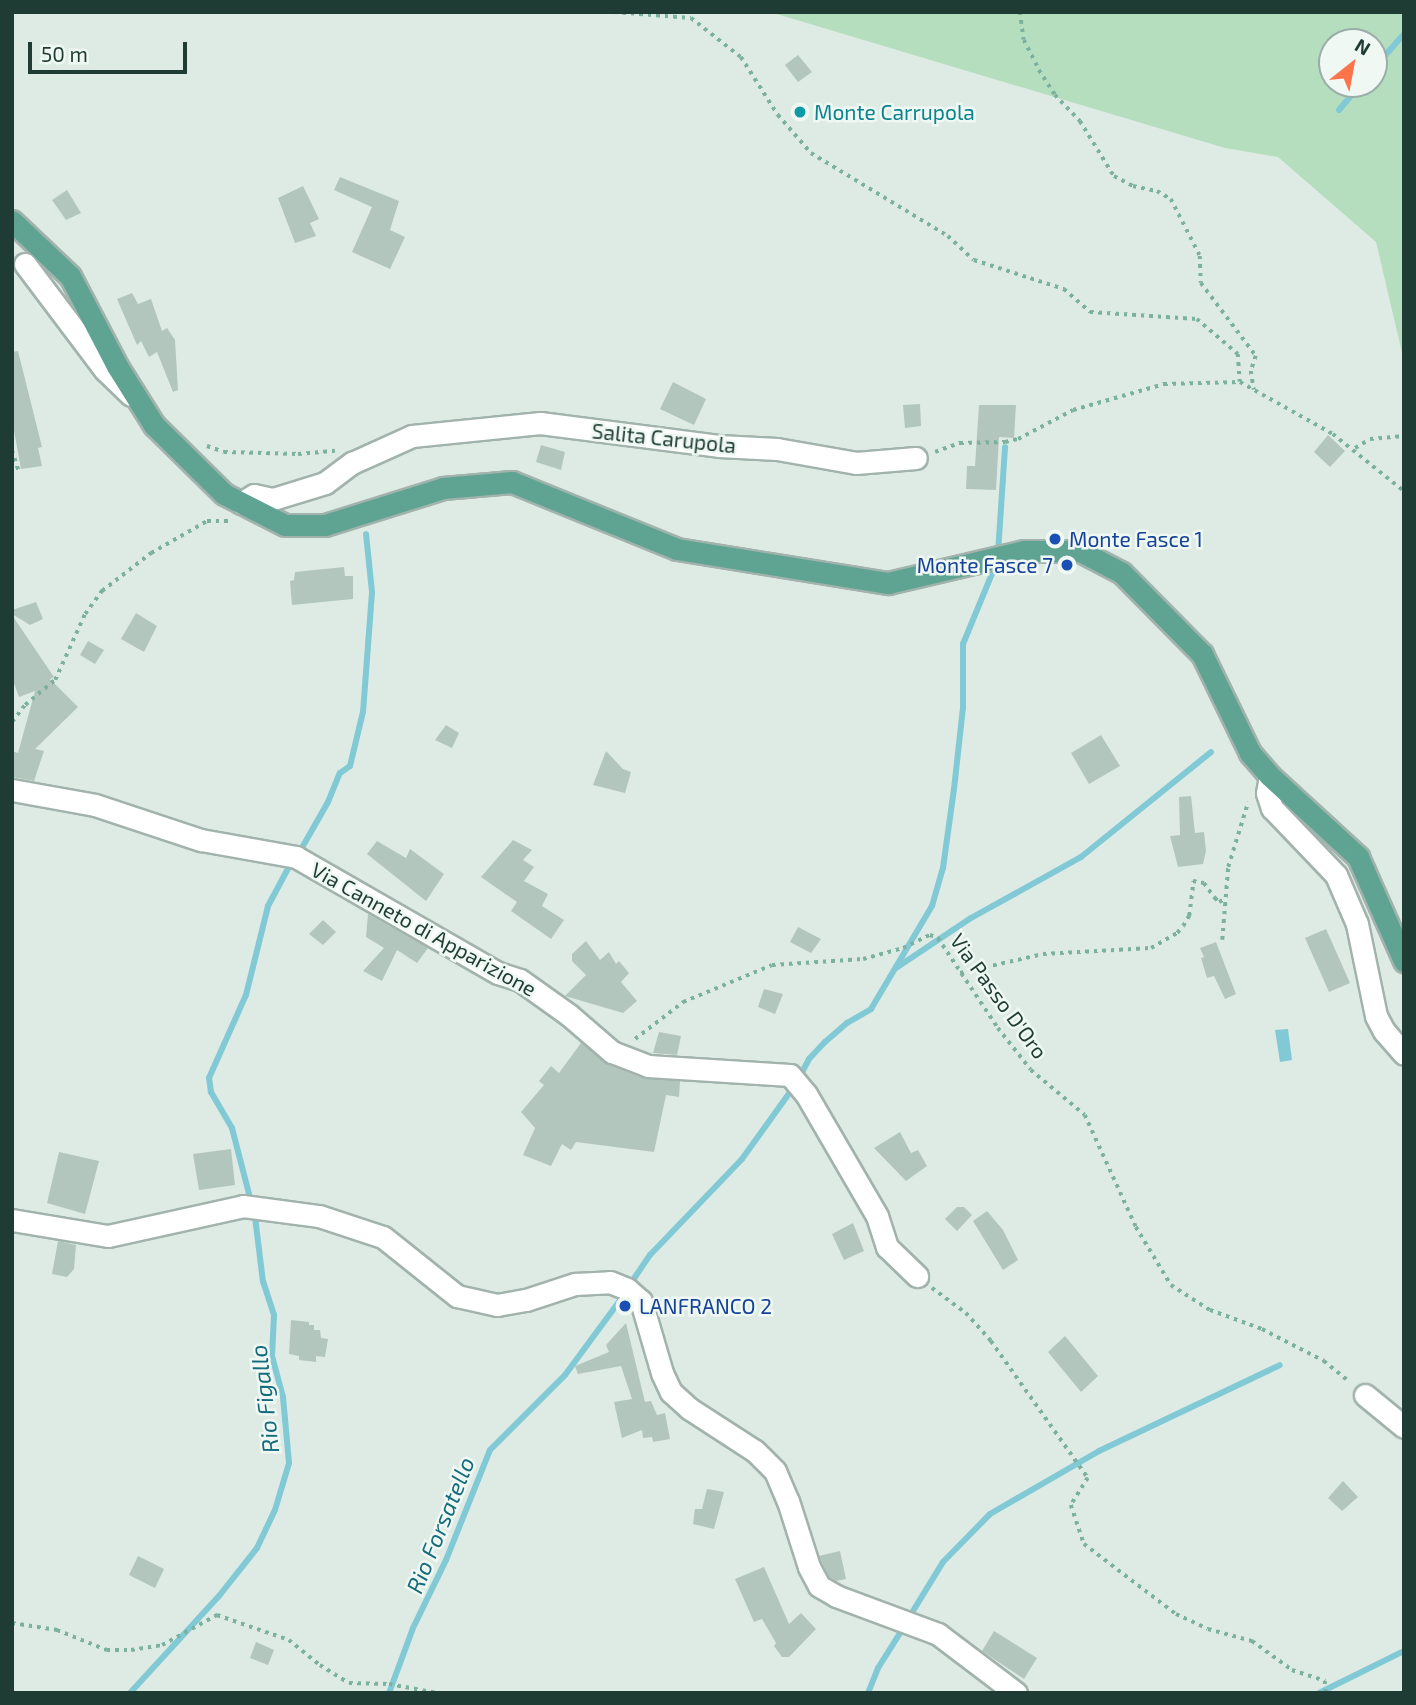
<!DOCTYPE html>
<style>
body{margin:0}
#map{position:relative;width:1416px;height:1705px;overflow:hidden;background:#deebe5;font-family:"Exo 2",sans-serif}
div>[style]{position:absolute}
.green>*{inset:0;background:#b5debf}
.water>*{inset:0;background:#81c9d5}
.stream>*{height:6px;margin:-3px;padding:0 3px;transform-origin:3px;border-radius:3px;background:#81c9d5}
.building>*{inset:0;background:#b3c6be}
.path>*{height:3.5px;margin-top:-1.75px;transform-origin:0;background:repeating-linear-gradient(90deg,#7cb1a0 0 3.5px,transparent 0 8.5px)}
.roads{filter:drop-shadow(2px 0 #a1b3ac) drop-shadow(-2px 0 #a1b3ac) drop-shadow(0 2px #a1b3ac) drop-shadow(0 -2px #a1b3ac)}
.minor>*{height:21px;margin:-10.5px;padding:0 10.5px;transform-origin:10.5px;border-radius:10.5px;background:#fff}
.major>*{height:21px;margin:-10.5px;padding:0 10.5px;transform-origin:10.5px;border-radius:10.5px;background:#5fa492}
.dots>*{width:19px;height:19px;translate:-50% -50%;box-sizing:border-box;border:4px solid #eff8f3;border-radius:50%}
span{translate:-50% -50%;white-space:nowrap;text-align:center;line-height:1.15;-webkit-text-stroke:5px #eff8f3;paint-order:stroke}
.culture-label{font-size:21px;color:#0d838f}
.left{translate:0 -50%;text-align:left}
.street-label{font-size:21px;color:#1e3c34}
.transit-label{font-size:21px;color:#164399}
.right{translate:-100% -50%;text-align:right}
.water-label{font-size:23px;color:#146c7c;font-style:italic}
.frame{position:absolute;inset:0;border:14px solid #1e3c34;pointer-events:none}
.north{position:absolute;left:1318px;top:28px;width:70px;height:70px;box-sizing:border-box;background:#eff8f3;border:2px solid #9bada7;border-radius:50%;rotate:31deg;font-size:19px;font-weight:700;line-height:28px;text-align:center;color:#1e3c34}
.north::after{content:'';display:block;margin:auto;width:24px;height:32px;background:#fd744a;clip-path:polygon(50% 0,100% 100%,50% 72%,0 100%)}
.scale{position:absolute;left:28px;top:42px;width:159px;height:32px;box-sizing:border-box;border:4px solid #1e3c34;border-top:0;padding-left:9px;font-size:21px;line-height:24px;white-space:nowrap;color:#1e3c34;-webkit-text-stroke:5px #eff8f3;paint-order:stroke}
</style>
<div id="map">
<div class="green">
<div style="clip-path:polygon(evenodd,770px 12px,1404px 12px,1404px 361px,1376px 242px,1278px 157px,1225px 148px,770px 12px,1332px 42px,1374px 42px,1374px 84px,1332px 84px,1332px 42px)"></div>
</div>
<div class="water">
<div style="clip-path:polygon(1288px 1029px,1292px 1060px,1280px 1062px,1275px 1030px)"></div>
</div>
<div class="stream">
<div style="left:1374px;top:68px;width:45px;rotate:-48.6deg"></div>
<div style="left:1339px;top:110px;width:34px;rotate:-50deg"></div>
<div style="left:998px;top:553px;width:106px;rotate:-86.2deg"></div>
<div style="left:299px;top:853px;width:59px;rotate:-60.4deg"></div>
<div style="left:328px;top:802px;width:31px;rotate:-68deg"></div>
<div style="left:340px;top:773px;width:12px;rotate:-35deg"></div>
<div style="left:350px;top:766px;width:56px;rotate:-76.5deg"></div>
<div style="left:363px;top:712px;width:120px;rotate:-85.7deg"></div>
<div style="left:372px;top:592px;width:58px;rotate:-95.9deg"></div>
<div style="left:896px;top:968px;width:90px;rotate:-33.7deg"></div>
<div style="left:971px;top:918px;width:126px;rotate:-29deg"></div>
<div style="left:1081px;top:857px;width:167px;rotate:-38.9deg"></div>
<div style="left:799px;top:1078px;width:21px;rotate:-62deg"></div>
<div style="left:809px;top:1059px;width:23px;rotate:-47deg"></div>
<div style="left:825px;top:1042px;width:29px;rotate:-41deg"></div>
<div style="left:847px;top:1023px;width:28px;rotate:-30deg"></div>
<div style="left:871px;top:1009px;width:120px;rotate:-59.4deg"></div>
<div style="left:932px;top:906px;width:40px;rotate:-74deg"></div>
<div style="left:943px;top:868px;width:80px;rotate:-82.1deg"></div>
<div style="left:954px;top:789px;width:81px;rotate:-83.7deg"></div>
<div style="left:963px;top:708px;width:64px;rotate:-90deg"></div>
<div style="left:963px;top:644px;width:87px;rotate:-67.6deg"></div>
<div style="left:633px;top:1280px;width:30px;rotate:-56deg"></div>
<div style="left:650px;top:1255px;width:133px;rotate:-46.2deg"></div>
<div style="left:742px;top:1159px;width:87px;rotate:-54.3deg"></div>
<div style="left:913px;top:1611px;width:57px;rotate:-58.5deg"></div>
<div style="left:943px;top:1562px;width:67px;rotate:-45.6deg"></div>
<div style="left:990px;top:1514px;width:126px;rotate:-30deg"></div>
<div style="left:1099px;top:1451px;width:200px;rotate:-25.4deg"></div>
<div style="left:130px;top:1693px;width:132px;rotate:-47.5deg"></div>
<div style="left:219px;top:1596px;width:61px;rotate:-51.6deg"></div>
<div style="left:257px;top:1548px;width:42px;rotate:-64.7deg"></div>
<div style="left:275px;top:1510px;width:49px;rotate:-73.4deg"></div>
<div style="left:289px;top:1463px;width:66px;rotate:-95.2deg"></div>
<div style="left:283px;top:1397px;width:42px;rotate:-105deg"></div>
<div style="left:272px;top:1356px;width:41px;rotate:-87.2deg"></div>
<div style="left:274px;top:1315px;width:35px;rotate:-108deg"></div>
<div style="left:263px;top:1282px;width:65px;rotate:-97deg"></div>
<div style="left:255px;top:1217px;width:92px;rotate:-104.5deg"></div>
<div style="left:232px;top:1128px;width:42px;rotate:-120.3deg"></div>
<div style="left:211px;top:1092px;width:14px;rotate:-98deg"></div>
<div style="left:209px;top:1078px;width:91px;rotate:-66deg"></div>
<div style="left:246px;top:995px;width:92px;rotate:-76.1deg"></div>
<div style="left:268px;top:906px;width:51px;rotate:-61.9deg"></div>
<div style="left:389px;top:1693px;width:69px;rotate:-69.7deg"></div>
<div style="left:413px;top:1628px;width:76px;rotate:-64.1deg"></div>
<div style="left:446px;top:1560px;width:118px;rotate:-68.2deg"></div>
<div style="left:490px;top:1450px;width:106px;rotate:-45deg"></div>
<div style="left:565px;top:1375px;width:99px;rotate:-53.6deg"></div>
<div style="left:868px;top:1693px;width:27px;rotate:-68deg"></div>
<div style="left:878px;top:1668px;width:45px;rotate:-57.7deg"></div>
<div style="left:1319px;top:1693px;width:95px;rotate:-26.3deg"></div>
</div>
<div class="building">
<div style="clip-path:polygon(798px 55px,812px 72px,798px 82px,785px 65px)"></div>
<div style="clip-path:polygon(340px 177px,399px 201px,390px 230px,405px 237px,390px 269px,352px 252px,372px 207px,334px 190px)"></div>
<div style="clip-path:polygon(303px 186px,319px 219px,310px 223px,316px 236px,295px 243px,278px 198px)"></div>
<div style="clip-path:polygon(67px 190px,81px 213px,66px 220px,52px 200px)"></div>
<div style="clip-path:polygon(132px 293px,138px 304px,151px 299px,162px 331px,167px 328px,175px 340px,178px 390px,173px 392px,157px 352px,149px 357px,141px 341px,137px 345px,117px 299px)"></div>
<div style="clip-path:polygon(18px 351px,42px 447px,38px 448px,42px 466px,21px 469px,12px 420px,12px 352px)"></div>
<div style="clip-path:polygon(673px 382px,706px 399px,694px 425px,660px 409px)"></div>
<div style="clip-path:polygon(920px 404px,921px 426px,905px 428px,903px 405px)"></div>
<div style="clip-path:polygon(979px 405px,1016px 405px,1014px 438px,999px 437px,996px 490px,966px 489px,967px 466px,975px 466px)"></div>
<div style="clip-path:polygon(1328px 435px,1345px 451px,1330px 467px,1314px 452px)"></div>
<div style="clip-path:polygon(541px 445px,565px 452px,561px 470px,536px 462px)"></div>
<div style="clip-path:polygon(344px 567px,345px 576px,353px 576px,353px 599px,292px 605px,290px 581px,294px 580px,295px 572px)"></div>
<div style="clip-path:polygon(36px 602px,43px 619px,30px 625px,12px 614px,12px 610px)"></div>
<div style="clip-path:polygon(136px 613px,157px 626px,144px 652px,121px 639px)"></div>
<div style="clip-path:polygon(12px 615px,54px 677px,50px 679px,78px 707px,35px 749px,44px 751px,34px 781px,12px 777px,12px 751px,18px 753px,35px 691px,19px 697px,12px 678px)"></div>
<div style="clip-path:polygon(88px 641px,104px 650px,95px 664px,80px 655px)"></div>
<div style="clip-path:polygon(446px 725px,459px 733px,452px 748px,435px 740px)"></div>
<div style="clip-path:polygon(1101px 735px,1120px 766px,1089px 784px,1071px 753px)"></div>
<div style="clip-path:polygon(606px 751px,623px 769px,631px 772px,625px 793px,593px 785px)"></div>
<div style="clip-path:polygon(1191px 796px,1195px 833px,1204px 832px,1206px 851px,1203px 864px,1178px 867px,1170px 836px,1180px 835px,1179px 797px)"></div>
<div style="clip-path:polygon(513px 840px,532px 850px,523px 860px,534px 867px,524px 881px,548px 894px,542px 906px,564px 920px,551px 939px,511px 911px,517px 902px,481px 877px)"></div>
<div style="clip-path:polygon(377px 841px,406px 858px,410px 849px,444px 874px,426px 901px,367px 854px)"></div>
<div style="clip-path:polygon(368px 914px,428px 948px,417px 963px,397px 950px,382px 981px,363px 971px,384px 948px,366px 937px)"></div>
<div style="clip-path:polygon(323px 920px,336px 932px,323px 945px,309px 934px)"></div>
<div style="clip-path:polygon(798px 927px,821px 939px,811px 953px,790px 942px)"></div>
<div style="clip-path:polygon(1326px 929px,1350px 983px,1329px 992px,1305px 938px)"></div>
<div style="clip-path:polygon(586px 941px,600px 960px,609px 952px,616px 964px,619px 961px,629px 973px,621px 982px,637px 1001px,623px 1013px,565px 996px,586px 975px,572px 961px,572px 954px)"></div>
<div style="clip-path:polygon(1216px 942px,1236px 994px,1225px 999px,1214px 976px,1207px 978px,1201px 958px,1204px 957px,1200px 948px)"></div>
<div style="clip-path:polygon(764px 989px,783px 994px,775px 1014px,758px 1007px)"></div>
<div style="clip-path:polygon(659px 1032px,681px 1036px,677px 1055px,653px 1053px)"></div>
<div style="clip-path:polygon(581px 1043px,607px 1064px,643px 1078px,680px 1081px,679px 1097px,666px 1095px,654px 1152px,576px 1142px,571px 1150px,562px 1144px,551px 1166px,523px 1155px,535px 1128px,521px 1112px,544px 1085px,539px 1081px,551px 1066px,559px 1073px)"></div>
<div style="clip-path:polygon(900px 1132px,911px 1153px,918px 1150px,927px 1166px,906px 1181px,874px 1148px)"></div>
<div style="clip-path:polygon(231px 1149px,235px 1185px,199px 1190px,193px 1154px)"></div>
<div style="clip-path:polygon(59px 1152px,99px 1161px,85px 1214px,47px 1203px)"></div>
<div style="clip-path:polygon(957px 1207px,964px 1207px,972px 1215px,957px 1231px,945px 1219px)"></div>
<div style="clip-path:polygon(987px 1211px,1003px 1230px,1018px 1260px,1003px 1270px,973px 1221px)"></div>
<div style="clip-path:polygon(853px 1223px,864px 1251px,844px 1260px,832px 1234px)"></div>
<div style="clip-path:polygon(58px 1241px,76px 1245px,74px 1269px,67px 1277px,52px 1274px)"></div>
<div style="clip-path:polygon(291px 1320px,309px 1322px,309px 1325px,314px 1325px,314px 1330px,320px 1330px,321px 1338px,328px 1339px,325px 1357px,316px 1356px,316px 1362px,299px 1360px,299px 1356px,289px 1354px)"></div>
<div style="clip-path:polygon(626px 1323px,645px 1402px,651px 1401px,657px 1415px,665px 1413px,670px 1439px,653px 1442px,652px 1437px,643px 1438px,642px 1430px,622px 1438px,614px 1402px,632px 1399px,621px 1366px,578px 1374px,575px 1366px,609px 1352px,606px 1345px)"></div>
<div style="clip-path:polygon(1065px 1336px,1098px 1376px,1081px 1392px,1048px 1352px)"></div>
<div style="clip-path:polygon(1343px 1481px,1358px 1497px,1342px 1511px,1328px 1498px)"></div>
<div style="clip-path:polygon(707px 1489px,724px 1492px,714px 1529px,693px 1524px,695px 1509px,702px 1509px)"></div>
<div style="clip-path:polygon(840px 1551px,846px 1579px,836px 1581px,829px 1577px,819px 1556px)"></div>
<div style="clip-path:polygon(138px 1556px,164px 1569px,155px 1588px,129px 1575px)"></div>
<div style="clip-path:polygon(764px 1567px,789px 1624px,801px 1613px,816px 1629px,789px 1657px,782px 1657px,774px 1646px,776px 1643px,762px 1619px,754px 1622px,735px 1579px)"></div>
<div style="clip-path:polygon(994px 1631px,1037px 1658px,1024px 1679px,982px 1651px)"></div>
<div style="clip-path:polygon(256px 1642px,274px 1650px,268px 1665px,250px 1658px)"></div>
</div>
<div class="path">
<div style="left:614px;top:12px;width:77px;rotate:4.5deg"></div>
<div style="left:691px;top:18px;width:63px;rotate:38deg"></div>
<div style="left:741px;top:57px;width:69px;rotate:57.5deg"></div>
<div style="left:778px;top:115px;width:50px;rotate:49deg"></div>
<div style="left:811px;top:153px;width:160px;rotate:31.2deg"></div>
<div style="left:948px;top:236px;width:35px;rotate:43deg"></div>
<div style="left:974px;top:260px;width:95px;rotate:17.9deg"></div>
<div style="left:1064px;top:289px;width:35px;rotate:41deg"></div>
<div style="left:1090px;top:312px;width:107px;rotate:3.7deg"></div>
<div style="left:1197px;top:319px;width:54px;rotate:40.5deg"></div>
<div style="left:1238px;top:354px;width:28px;rotate:86deg"></div>
<div style="left:1020px;top:12px;width:28px;rotate:82deg"></div>
<div style="left:1024px;top:40px;width:34px;rotate:63deg"></div>
<div style="left:1039px;top:70px;width:30px;rotate:57deg"></div>
<div style="left:1055px;top:95px;width:36px;rotate:46deg"></div>
<div style="left:1080px;top:121px;width:65px;rotate:58.3deg"></div>
<div style="left:1114px;top:176px;width:21px;rotate:28deg"></div>
<div style="left:1133px;top:186px;width:25px;rotate:12deg"></div>
<div style="left:1157px;top:191px;width:16px;rotate:30deg"></div>
<div style="left:1171px;top:199px;width:64px;rotate:63deg"></div>
<div style="left:1200px;top:256px;width:27px;rotate:88deg"></div>
<div style="left:1201px;top:283px;width:91px;rotate:53deg"></div>
<div style="left:1256px;top:356px;width:16px;rotate:108deg"></div>
<div style="left:1251px;top:371px;width:19px;rotate:81deg"></div>
<div style="left:207px;top:446px;width:18px;rotate:19deg"></div>
<div style="left:224px;top:452px;width:74px;rotate:1.5deg"></div>
<div style="left:298px;top:454px;width:37px;rotate:-5deg"></div>
<div style="left:1355px;top:448px;width:17px;rotate:-31deg"></div>
<div style="left:1370px;top:439px;width:34px;rotate:-5deg"></div>
<div style="left:12px;top:450px;width:25px;rotate:72deg"></div>
<div style="left:935px;top:452px;width:27px;rotate:-20deg"></div>
<div style="left:960px;top:443px;width:45px;rotate:-1.3deg"></div>
<div style="left:1005px;top:442px;width:13px;rotate:-13deg"></div>
<div style="left:1018px;top:439px;width:62px;rotate:-27.8deg"></div>
<div style="left:1073px;top:410px;width:95px;rotate:-15.9deg"></div>
<div style="left:1164px;top:384px;width:76px;rotate:-1.5deg"></div>
<div style="left:1240px;top:382px;width:107px;rotate:29.2deg"></div>
<div style="left:1333px;top:434px;width:91px;rotate:38.8deg"></div>
<div style="left:12px;top:722px;width:21px;rotate:-53deg"></div>
<div style="left:25px;top:705px;width:39px;rotate:-40deg"></div>
<div style="left:55px;top:680px;width:72px;rotate:-65.6deg"></div>
<div style="left:85px;top:614px;width:29px;rotate:-54deg"></div>
<div style="left:102px;top:591px;width:62px;rotate:-37.8deg"></div>
<div style="left:151px;top:553px;width:64px;rotate:-29.7deg"></div>
<div style="left:207px;top:521px;width:21px"></div>
<div style="left:1222px;top:940px;width:73px;rotate:-85.3deg"></div>
<div style="left:1228px;top:867px;width:68px;rotate:-72.9deg"></div>
<div style="left:960px;top:973px;width:85px;rotate:-12.9deg"></div>
<div style="left:1043px;top:954px;width:108px;rotate:-3.2deg"></div>
<div style="left:1151px;top:948px;width:30px;rotate:-30deg"></div>
<div style="left:1177px;top:933px;width:9px;rotate:-49deg"></div>
<div style="left:1183px;top:926px;width:12px;rotate:-59deg"></div>
<div style="left:1189px;top:916px;width:35px;rotate:-83deg"></div>
<div style="left:1193px;top:881px;width:11px;rotate:10deg"></div>
<div style="left:1204px;top:883px;width:19px;rotate:54deg"></div>
<div style="left:1215px;top:898px;width:6px;rotate:45deg"></div>
<div style="left:1219px;top:902px;width:4px;rotate:-27deg"></div>
<div style="left:635px;top:1039px;width:61px;rotate:-37.6deg"></div>
<div style="left:683px;top:1002px;width:96px;rotate:-22.6deg"></div>
<div style="left:772px;top:965px;width:91px;rotate:-3.8deg"></div>
<div style="left:863px;top:959px;width:41px;rotate:-15.4deg"></div>
<div style="left:903px;top:948px;width:30px;rotate:-26deg"></div>
<div style="left:930px;top:935px;width:9px;rotate:21deg"></div>
<div style="left:938px;top:938px;width:108px;rotate:56.3deg"></div>
<div style="left:998px;top:1028px;width:53px;rotate:51.8deg"></div>
<div style="left:1031px;top:1070px;width:70px;rotate:39.8deg"></div>
<div style="left:1085px;top:1115px;width:123px;rotate:65.5deg"></div>
<div style="left:1136px;top:1227px;width:68px;rotate:58.9deg"></div>
<div style="left:1171px;top:1285px;width:46px;rotate:32.7deg"></div>
<div style="left:1210px;top:1310px;width:55px;rotate:20.1deg"></div>
<div style="left:1262px;top:1329px;width:70px;rotate:27.3deg"></div>
<div style="left:1324px;top:1361px;width:32px;rotate:39deg"></div>
<div style="left:932px;top:1288px;width:42px;rotate:36.3deg"></div>
<div style="left:966px;top:1313px;width:38px;rotate:48deg"></div>
<div style="left:991px;top:1341px;width:168px;rotate:54.7deg"></div>
<div style="left:1088px;top:1478px;width:32px;rotate:122deg"></div>
<div style="left:1071px;top:1505px;width:41px;rotate:71.6deg"></div>
<div style="left:1084px;top:1544px;width:116px;rotate:37.3deg"></div>
<div style="left:1176px;top:1614px;width:35px;rotate:25deg"></div>
<div style="left:1208px;top:1629px;width:46px;rotate:15.3deg"></div>
<div style="left:1252px;top:1641px;width:49px;rotate:35.9deg"></div>
<div style="left:1292px;top:1670px;width:35px;rotate:18deg"></div>
<div style="left:1325px;top:1681px;width:12px;rotate:85deg"></div>
<div style="left:12px;top:1623px;width:46px;rotate:8.8deg"></div>
<div style="left:57px;top:1630px;width:54px;rotate:21.8deg"></div>
<div style="left:107px;top:1650px;width:24px"></div>
<div style="left:131px;top:1650px;width:31px;rotate:-9deg"></div>
<div style="left:162px;top:1645px;width:63px;rotate:-28.6deg"></div>
<div style="left:217px;top:1615px;width:76px;rotate:19.1deg"></div>
<div style="left:289px;top:1640px;width:40px;rotate:39deg"></div>
<div style="left:320px;top:1665px;width:34px;rotate:32deg"></div>
<div style="left:349px;top:1683px;width:40px;rotate:1.4deg"></div>
<div style="left:389px;top:1684px;width:49px;rotate:10.6deg"></div>
</div>
<div class="roads">
<div class="minor">
<div style="left:25px;top:264px;width:133px;rotate:53deg"></div>
<div style="left:105px;top:370px;width:36px;rotate:44deg"></div>
<div style="left:241px;top:503px;width:15px;rotate:-32deg"></div>
<div style="left:254px;top:495px;width:19px;rotate:12deg"></div>
<div style="left:273px;top:499px;width:54px;rotate:-17.1deg"></div>
<div style="left:325px;top:483px;width:34px;rotate:-37deg"></div>
<div style="left:352px;top:463px;width:66px;rotate:-24.2deg"></div>
<div style="left:412px;top:436px;width:129px;rotate:-5.8deg"></div>
<div style="left:540px;top:423px;width:180px;rotate:7.3deg"></div>
<div style="left:719px;top:446px;width:58px;rotate:3deg"></div>
<div style="left:777px;top:449px;width:80px;rotate:10deg"></div>
<div style="left:856px;top:463px;width:60px;rotate:-4.8deg"></div>
<div style="left:1270px;top:776px;width:17px;rotate:100deg"></div>
<div style="left:1267px;top:793px;width:16px;rotate:72deg"></div>
<div style="left:1272px;top:808px;width:93px;rotate:46.3deg"></div>
<div style="left:1336px;top:875px;width:53px;rotate:66.8deg"></div>
<div style="left:1357px;top:924px;width:94px;rotate:78.3deg"></div>
<div style="left:1376px;top:1016px;width:17px;rotate:62deg"></div>
<div style="left:1384px;top:1031px;width:30px;rotate:49deg"></div>
<div style="left:12px;top:790px;width:84px;rotate:10.2deg"></div>
<div style="left:95px;top:805px;width:112px;rotate:18.3deg"></div>
<div style="left:201px;top:840px;width:97px;rotate:10.1deg"></div>
<div style="left:296px;top:857px;width:233px;rotate:29.9deg"></div>
<div style="left:498px;top:973px;width:23px;rotate:18deg"></div>
<div style="left:520px;top:980px;width:60px;rotate:35.5deg"></div>
<div style="left:569px;top:1015px;width:57px;rotate:40.7deg"></div>
<div style="left:612px;top:1052px;width:39px;rotate:21deg"></div>
<div style="left:648px;top:1066px;width:142px;rotate:3.6deg"></div>
<div style="left:790px;top:1075px;width:25px;rotate:50deg"></div>
<div style="left:806px;top:1094px;width:141px;rotate:59.8deg"></div>
<div style="left:877px;top:1216px;width:33px;rotate:72deg"></div>
<div style="left:887px;top:1247px;width:42px;rotate:44deg"></div>
<div style="left:12px;top:1220px;width:97px;rotate:9.5deg"></div>
<div style="left:108px;top:1236px;width:138px;rotate:-12.5deg"></div>
<div style="left:243px;top:1206px;width:77px;rotate:7.5deg"></div>
<div style="left:319px;top:1216px;width:67px;rotate:18.2deg"></div>
<div style="left:383px;top:1237px;width:95px;rotate:38.6deg"></div>
<div style="left:457px;top:1296px;width:41px;rotate:12.7deg"></div>
<div style="left:497px;top:1305px;width:29px;rotate:-10deg"></div>
<div style="left:526px;top:1300px;width:52px;rotate:-18.1deg"></div>
<div style="left:575px;top:1284px;width:35px;rotate:-3deg"></div>
<div style="left:610px;top:1282px;width:18px;rotate:22deg"></div>
<div style="left:627px;top:1289px;width:18px;rotate:41deg"></div>
<div style="left:641px;top:1301px;width:75px;rotate:73.7deg"></div>
<div style="left:662px;top:1373px;width:21px;rotate:65deg"></div>
<div style="left:671px;top:1392px;width:25px;rotate:42deg"></div>
<div style="left:690px;top:1409px;width:77px;rotate:32.9deg"></div>
<div style="left:755px;top:1451px;width:28px;rotate:45deg"></div>
<div style="left:775px;top:1471px;width:33px;rotate:67deg"></div>
<div style="left:788px;top:1501px;width:69px;rotate:72.3deg"></div>
<div style="left:809px;top:1567px;width:21px;rotate:62deg"></div>
<div style="left:819px;top:1586px;width:20px;rotate:30deg"></div>
<div style="left:836px;top:1596px;width:109px;rotate:20.4deg"></div>
<div style="left:938px;top:1634px;width:98px;rotate:37.1deg"></div>
<div style="left:1365px;top:1395px;width:50px;rotate:39.4deg"></div>
</div>
<div class="major">
<div style="left:12px;top:221px;width:80px;rotate:43.5deg"></div>
<div style="left:70px;top:276px;width:102px;rotate:62.4deg"></div>
<div style="left:117px;top:366px;width:70px;rotate:57.9deg"></div>
<div style="left:154px;top:425px;width:98px;rotate:44.6deg"></div>
<div style="left:224px;top:494px;width:68px;rotate:26.9deg"></div>
<div style="left:285px;top:525px;width:40px"></div>
<div style="left:325px;top:525px;width:124px;rotate:-17.4deg"></div>
<div style="left:443px;top:488px;width:69px;rotate:-5deg"></div>
<div style="left:512px;top:482px;width:178px;rotate:22.1deg"></div>
<div style="left:677px;top:549px;width:214px;rotate:9.2deg"></div>
<div style="left:888px;top:583px;width:140px;rotate:-13.2deg"></div>
<div style="left:1024px;top:551px;width:56px"></div>
<div style="left:1080px;top:551px;width:47px;rotate:27.6deg"></div>
<div style="left:1122px;top:573px;width:114px;rotate:45.4deg"></div>
<div style="left:1202px;top:654px;width:110px;rotate:64.1deg"></div>
<div style="left:1250px;top:753px;width:30px;rotate:49deg"></div>
<div style="left:1270px;top:776px;width:120px;rotate:42.6deg"></div>
<div style="left:1358px;top:857px;width:114px;rotate:66.1deg"></div>
</div>
</div>
<div class="dots">
<div style="left:800px;top:112px;background:#0f9aa8"></div>
<div style="left:1055px;top:539px;background:#1a4fb4"></div>
<div style="left:1067px;top:565px;background:#1a4fb4"></div>
<div style="left:625px;top:1306px;background:#1a4fb4"></div>
</div>
<div class="culture-label">
<span class="left" style="left:814px;top:112px">Monte Carrupola</span>
</div>
<div class="street-label">
<span style="left:664px;top:438px;rotate:6deg">Salita Carupola</span>
<span style="left:424px;top:929px;rotate:29deg">Via Canneto di Apparizione</span>
<span style="left:999px;top:996px;rotate:54deg">Via Passo D'Oro</span>
</div>
<div class="transit-label">
<span class="left" style="left:1069px;top:539px">Monte Fasce 1</span>
<span class="right" style="left:1053px;top:565px">Monte Fasce 7</span>
<span class="left" style="left:639px;top:1306px">LANFRANCO 2</span>
</div>
<div class="water-label">
<span style="left:264px;top:1399px;rotate:-97deg">Rio Figallo</span>
<span style="left:440px;top:1525px;rotate:-68deg">Rio Forsatello</span>
</div>
<div class="frame"></div>
<div class="north">N</div>
<div class="scale">50 m</div>
</div>
